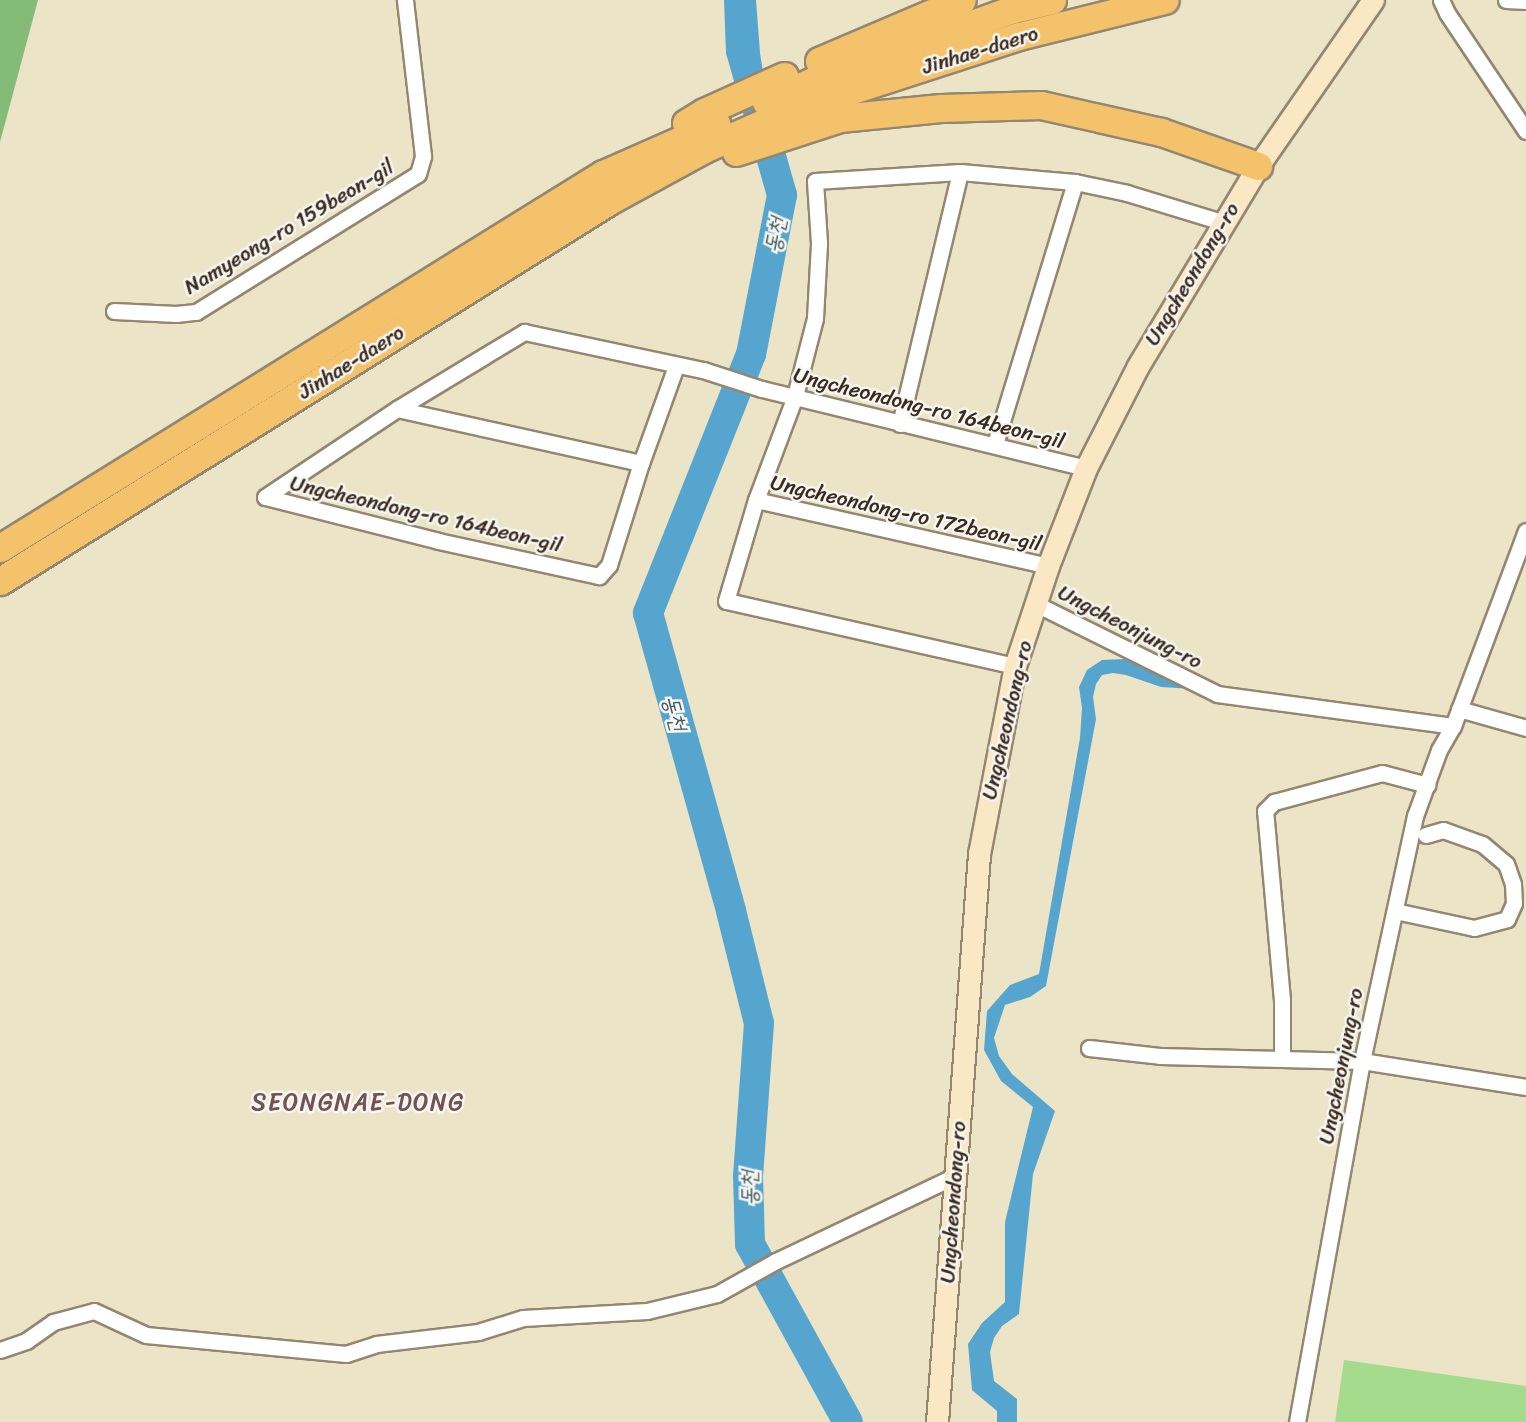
<!DOCTYPE html>
<meta charset="utf-8">
<style>
body{margin:0}
#map{position:relative;width:1526px;height:1422px;overflow:hidden;background:#ebe4c6;font-family:Sriracha,"Poor Story",sans-serif}
div>[style]{position:absolute}
.green>*{inset:0;background:#a5db8c}
.forest>*{inset:0;background:#84bb78}
.water>*{inset:0;background:#55a5cf}
.river>*{height:30px;margin:-15px;padding:0 15px;transform-origin:15px;border-radius:15px;background:#55a5cf}
.roads{filter:drop-shadow(2px 0 #938772) drop-shadow(-2px 0 #938772) drop-shadow(0 2px #938772) drop-shadow(0 -2px #938772)}
.street>*{height:15px;margin:-7.5px;padding:0 7.5px;transform-origin:7.5px;border-radius:7.5px;background:#fff}
.secondary>*{height:21px;margin:-10.5px;padding:0 10.5px;transform-origin:10.5px;border-radius:10.5px;background:#fae7c3}
.highway>*{height:27px;margin:-13.5px;padding:0 13.5px;transform-origin:13.5px;border-radius:13.5px;background:#f3c26a}
span{translate:-50% -50%;white-space:nowrap;text-align:center;line-height:1.15;-webkit-text-stroke:5px #f6f6f2;paint-order:stroke}
.street-label{font-size:21px;color:#3b2a1e}
.water-label{font-size:22px;color:#455b65;font-style:italic}
.quarter-label{font-size:24px;color:#725252;letter-spacing:1.5px}
</style>
<div id="map">
<div class="green">
<div style="clip-path:polygon(1344px 1360px,1526px 1386px,1526px 1422px,1335px 1422px)"></div>
</div>
<div class="forest">
<div style="clip-path:polygon(0 0,38px 0,0 142px)"></div>
</div>
<div class="water">
<div style="clip-path:polygon(739px 0,756px 0,760px 53px,782px 195px,741px 51px)"></div>
<div style="clip-path:polygon(1125px 659px,1192px 689px,1161px 687px,1126px 675px,1113px 673px,1102px 675px,1096px 684px,1093px 697px,1096px 719px,1046px 986px,1030px 997px,1005px 1005px,994px 1038px,999px 1056px,1012px 1074px,1055px 1111px,1033px 1174px,1019px 1314px,1002px 1326px,994px 1338px,990px 1352px,994px 1381px,1017px 1399px,1017px 1422px,997px 1422px,997px 1411px,972px 1390px,968px 1344px,982px 1323px,1005px 1302px,1005px 1222px,1033px 1107px,1001px 1081px,984px 1050px,987px 1011px,1010px 985px,1039px 974px,1080px 738px,1082px 708px,1079px 687px,1087px 670px,1102px 660px)"></div>
</div>
<div class="river">
<div style="left:739px;top:0;width:51px;rotate:87.8deg"></div>
<div style="left:741px;top:51px;width:150px;rotate:74.1deg"></div>
<div style="left:782px;top:195px;width:162px;rotate:101deg"></div>
<div style="left:751px;top:354px;width:279px;rotate:111.7deg"></div>
<div style="left:648px;top:613px;width:309px;rotate:74.4deg"></div>
<div style="left:731px;top:911px;width:115px;rotate:76deg"></div>
<div style="left:759px;top:1023px;width:153px;rotate:94.1deg"></div>
<div style="left:748px;top:1176px;width:68px;rotate:88.3deg"></div>
<div style="left:750px;top:1244px;width:203px;rotate:61.2deg"></div>
</div>
<div class="roads">
<div class="street">
<div style="left:1441px;top:0;width:14px;rotate:65deg"></div>
<div style="left:1447px;top:13px;width:142px;rotate:56.2deg"></div>
<div style="left:1506px;top:0;width:20px;rotate:3deg"></div>
<div style="left:114px;top:311px;width:62px;rotate:2.8deg"></div>
<div style="left:176px;top:314px;width:20px;rotate:-6deg"></div>
<div style="left:196px;top:312px;width:261px;rotate:-31.9deg"></div>
<div style="left:418px;top:174px;width:19px;rotate:-74deg"></div>
<div style="left:423px;top:156px;width:157px;rotate:-96.6deg"></div>
<div style="left:676px;top:366px;width:103px;rotate:109.8deg"></div>
<div style="left:641px;top:463px;width:107px;rotate:107.4deg"></div>
<div style="left:609px;top:565px;width:15px;rotate:132deg"></div>
<div style="left:599px;top:576px;width:164px;rotate:-167.7deg"></div>
<div style="left:439px;top:541px;width:179px;rotate:-165.8deg"></div>
<div style="left:265px;top:497px;width:159px;rotate:-33.7deg"></div>
<div style="left:397px;top:409px;width:149px;rotate:-31.2deg"></div>
<div style="left:524px;top:332px;width:183px;rotate:12deg"></div>
<div style="left:703px;top:370px;width:62px;rotate:17.9deg"></div>
<div style="left:762px;top:389px;width:333px;rotate:13.7deg"></div>
<div style="left:397px;top:409px;width:250px;rotate:12.5deg"></div>
<div style="left:900px;top:424px;width:259px;rotate:-76.6deg"></div>
<div style="left:995px;top:444px;width:274px;rotate:-73deg"></div>
<div style="left:756px;top:500px;width:299px;rotate:12.7deg"></div>
<div style="left:1036px;top:604px;width:202px;rotate:26.4deg"></div>
<div style="left:1217px;top:694px;width:238px;rotate:7.7deg"></div>
<div style="left:1015px;top:666px;width:296px;rotate:-167.3deg"></div>
<div style="left:726px;top:601px;width:105px;rotate:-73.5deg"></div>
<div style="left:756px;top:500px;width:111px;rotate:-69.4deg"></div>
<div style="left:795px;top:396px;width:81px;rotate:-75.6deg"></div>
<div style="left:815px;top:318px;width:75px;rotate:-86.9deg"></div>
<div style="left:819px;top:243px;width:62px;rotate:-93.7deg"></div>
<div style="left:815px;top:181px;width:145px;rotate:-3.6deg"></div>
<div style="left:960px;top:172px;width:115px;rotate:5deg"></div>
<div style="left:1075px;top:182px;width:53px;rotate:11.9deg"></div>
<div style="left:1127px;top:193px;width:99px;rotate:17deg"></div>
<div style="left:1459px;top:709px;width:70px;rotate:15.8deg"></div>
<div style="left:1395px;top:911px;width:81px;rotate:12.1deg"></div>
<div style="left:1474px;top:928px;width:34px;rotate:-15deg"></div>
<div style="left:1507px;top:919px;width:17px;rotate:-66deg"></div>
<div style="left:1514px;top:903px;width:19px;rotate:-93deg"></div>
<div style="left:1513px;top:884px;width:21px;rotate:-109deg"></div>
<div style="left:1506px;top:864px;width:31px;rotate:-140deg"></div>
<div style="left:1482px;top:844px;width:41px;rotate:-160.3deg"></div>
<div style="left:1443px;top:830px;width:18px;rotate:164deg"></div>
<div style="left:1089px;top:1048px;width:71px;rotate:6.4deg"></div>
<div style="left:1160px;top:1056px;width:202px;rotate:1.4deg"></div>
<div style="left:1362px;top:1061px;width:166px;rotate:9deg"></div>
<div style="left:1282px;top:1059px;width:59px;rotate:-90deg"></div>
<div style="left:1282px;top:1000px;width:190px;rotate:-95.1deg"></div>
<div style="left:1265px;top:811px;width:13px;rotate:-45deg"></div>
<div style="left:1274px;top:802px;width:112px;rotate:-15deg"></div>
<div style="left:1382px;top:773px;width:47px;rotate:14.9deg"></div>
<div style="left:0;top:1350px;width:28px;rotate:-19deg"></div>
<div style="left:26px;top:1341px;width:33px;rotate:-35deg"></div>
<div style="left:53px;top:1322px;width:42px;rotate:-15deg"></div>
<div style="left:94px;top:1311px;width:57px;rotate:24.8deg"></div>
<div style="left:146px;top:1335px;width:201px;rotate:5.4deg"></div>
<div style="left:346px;top:1354px;width:32px;rotate:-18deg"></div>
<div style="left:376px;top:1344px;width:103px;rotate:-6.7deg"></div>
<div style="left:478px;top:1332px;width:47px;rotate:-17.3deg"></div>
<div style="left:523px;top:1318px;width:124px;rotate:-3.2deg"></div>
<div style="left:647px;top:1311px;width:72px;rotate:-13.7deg"></div>
<div style="left:717px;top:1294px;width:68px;rotate:-29.2deg"></div>
<div style="left:776px;top:1261px;width:198px;rotate:-25.4deg"></div>
<div style="left:1297px;top:1422px;width:367px;rotate:-79.8deg"></div>
<div style="left:1362px;top:1061px;width:251px;rotate:-77.8deg"></div>
<div style="left:1415px;top:816px;width:70px;rotate:-70deg"></div>
<div style="left:1439px;top:750px;width:28px;rotate:-60deg"></div>
<div style="left:1453px;top:726px;width:208px;rotate:-69.5deg"></div>
</div>
<div class="secondary">
<div style="left:937px;top:1422px;width:570px;rotate:-85.77deg"></div>
<div style="left:979px;top:854px;width:191px;rotate:-79.2deg"></div>
<div style="left:1015px;top:666px;width:105px;rotate:-71.7deg"></div>
<div style="left:1048px;top:566px;width:105px;rotate:-68.8deg"></div>
<div style="left:1086px;top:468px;width:114px;rotate:-63deg"></div>
<div style="left:1138px;top:366px;width:233px;rotate:-59deg"></div>
<div style="left:1258px;top:166px;width:202px;rotate:-55.3deg"></div>
</div>
<div class="highway">
<div style="left:819px;top:61px;width:155px;rotate:-23.1deg"></div>
<div style="left:766px;top:102px;width:51px;rotate:-24.1deg"></div>
<div style="left:813px;top:81px;width:213px;rotate:-19.8deg"></div>
<div style="left:1013px;top:9px;width:40px;rotate:-13deg"></div>
<div style="left:686px;top:123px;width:21px;rotate:-31deg"></div>
<div style="left:704px;top:112px;width:88px;rotate:-24.2deg"></div>
<div style="left:736px;top:152px;width:109px;rotate:-18.1deg"></div>
<div style="left:840px;top:118px;width:101px;rotate:-5.7deg"></div>
<div style="left:941px;top:108px;width:100px;rotate:-1.7deg"></div>
<div style="left:1041px;top:105px;width:123px;rotate:12.7deg"></div>
<div style="left:1161px;top:132px;width:103px;rotate:19.3deg"></div>
<div style="left:0;top:548px;width:710px;rotate:-31.81deg"></div>
<div style="left:603px;top:174px;width:124px;rotate:-23.7deg"></div>
<div style="left:0;top:581px;width:718px;rotate:-31.96deg"></div>
<div style="left:609px;top:201px;width:108px;rotate:-28.7deg"></div>
<div style="left:704px;top:149px;width:102px;rotate:-23.8deg"></div>
<div style="left:797px;top:108px;width:233px;rotate:-18deg"></div>
<div style="left:1019px;top:36px;width:150px;rotate:-13.9deg"></div>
</div>
</div>
<div class="street-label">
<span style="left:980px;top:50px;rotate:-17deg">Jinhae-daero</span>
<span style="left:289px;top:227px;rotate:-31deg">Namyeong-ro 159beon-gil</span>
<span style="left:1192px;top:274px;rotate:-59deg">Ungcheondong-ro</span>
<span style="left:351px;top:362px;rotate:-32deg">Jinhae-daero</span>
<span style="left:929px;top:408px;rotate:14deg">Ungcheondong-ro 164beon-gil</span>
<span style="left:906px;top:513px;rotate:13deg">Ungcheondong-ro 172beon-gil</span>
<span style="left:426px;top:514px;rotate:13deg">Ungcheondong-ro 164beon-gil</span>
<span style="left:1130px;top:627px;rotate:27deg">Ungcheonjung-ro</span>
<span style="left:1007px;top:720px;rotate:-77deg">Ungcheondong-ro</span>
<span style="left:1341px;top:1066px;rotate:-79deg">Ungcheonjung-ro</span>
<span style="left:953px;top:1202px;rotate:-86deg">Ungcheondong-ro</span>
</div>
<div class="water-label">
<span style="left:775px;top:235px;rotate:-79deg">동천</span>
<span style="left:675px;top:713px;rotate:75deg">동천</span>
<span style="left:749px;top:1188px;rotate:-90deg">동천</span>
</div>
<div class="quarter-label">
<span style="left:358px;top:1103px">SEONGNAE-DONG</span>
</div>
</div>
